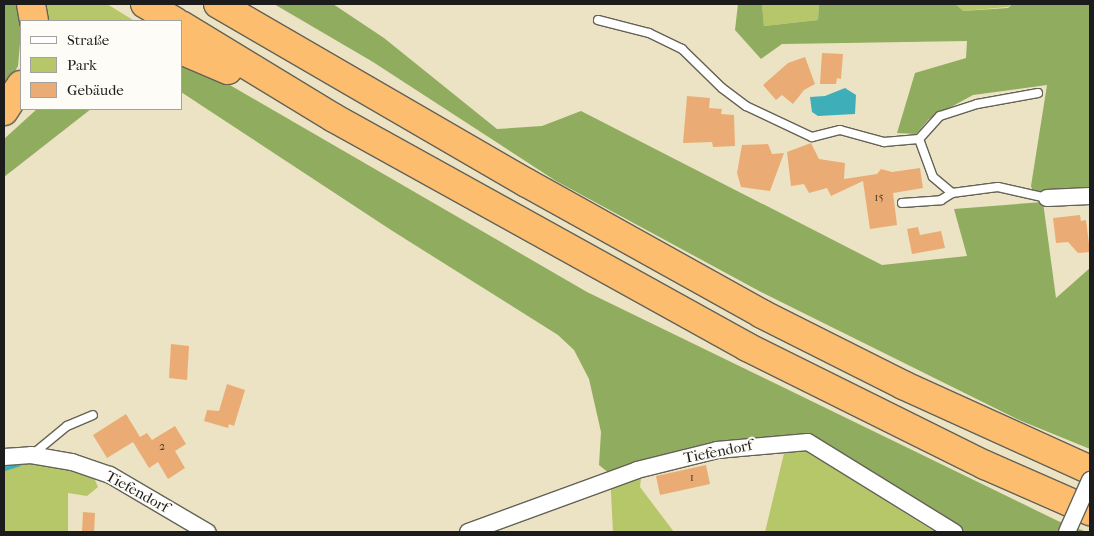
<!DOCTYPE html>
<meta charset="utf-8">
<style>
body{margin:0}
#map{position:relative;width:1094px;height:536px;overflow:hidden;background:#ebe3c3;font-family:"IM FELL French Canon",serif}
div>[style]{position:absolute}
.green>*{inset:0;background:#b6c76a}
.forest>*{inset:0;background:#90ac5e}
.water>*{inset:0;background:#3eaeb9}
.stream>*{height:4.5px;margin:-2.25px;padding:0 2.25px;transform-origin:2.25px;border-radius:2.25px;background:#3eaeb9}
.building>*{inset:0;background:#eaac74}
.roads{filter:drop-shadow(1px 0 #646256) drop-shadow(-1px 0 #646256) drop-shadow(0 1px #646256) drop-shadow(0 -1px #646256)}
.lane>*{height:8px;margin:-4px;padding:0 4px;transform-origin:4px;border-radius:4px;background:#fff}
.street>*{height:16px;margin:-8px;padding:0 8px;transform-origin:8px;border-radius:8px;background:#fff}
.highway>*{height:28px;margin:-14px;padding:0 14px;transform-origin:14px;border-radius:14px;background:#fcbd6f}
.bridges{filter:drop-shadow(1px 0 #646256) drop-shadow(-1px 0 #646256) drop-shadow(0 1px #646256) drop-shadow(0 -1px #646256)}
.street-bridge>*{height:16px;margin:-8px;padding:0 8px;transform-origin:8px;border-radius:8px;background:#fff}
span{translate:-50% -50%;white-space:nowrap;text-align:center;line-height:1.15;-webkit-text-stroke:4px #fdfcf7;paint-order:stroke}
.number-label{font-size:12px;color:#504032}
.number-label span{-webkit-text-stroke-width:0}
.street-label{font-size:15px;color:#1c1c1c}
.frame{position:absolute;inset:0;border:5px solid #1c1c1c;pointer-events:none}
.legend{position:absolute;left:20px;top:20px;width:162px;height:90px;box-sizing:border-box;background:#fdfcf7;border:1px solid #a3a29f;margin:0;padding:6px 9px;list-style:none;font-size:15px;color:#1c1c1c}
.legend li{display:flex;align-items:center;gap:10px;height:25px}
.legend b{width:25px;border:1px solid #a3a29f}
</style>
<div id="map">
<div class="green">
<div style="clip-path:polygon(35px 4px,107px 4px,133px 20px,140px 21px,38px 21px)"></div>
<div style="clip-path:polygon(762px 4px,819px 4px,818px 20px,764px 26px)"></div>
<div style="clip-path:polygon(866px 4px,1012px 4px,1008px 7px,963px 11px)"></div>
<div style="clip-path:polygon(786px 445px,808px 452px,935px 532px,765px 532px)"></div>
<div style="clip-path:polygon(4px 453px,92px 473px,98px 487px,87px 496px,68px 493px,68px 532px,4px 532px)"></div>
<div style="clip-path:polygon(643px 461px,640px 487px,674px 532px,613px 532px,610px 474px)"></div>
</div>
<div class="forest">
<div style="clip-path:polygon(4px 4px,16px 4px,22px 21px,18px 66px,4px 91px)"></div>
<div style="clip-path:polygon(274px 4px,333px 4px,384px 38px,497px 129px,542px 126px,581px 111px,882px 265px,967px 256px,954px 209px,1043px 202px,1056px 298px,1090px 268px,1090px 449px,1019px 420px,761px 292px,556px 181px,373px 62px)"></div>
<div style="clip-path:polygon(738px 4px,762px 4px,764px 26px,818px 20px,819px 4px,955px 4px,963px 11px,1008px 8px,1012px 4px,1090px 4px,1090px 190px,1048px 193px,1033px 192px,1031px 186px,1047px 85px,973px 95px,929px 119px,916px 134px,897px 133px,915px 73px,966px 58px,967px 41px,782px 44px,761px 59px,735px 30px)"></div>
<div style="clip-path:polygon(181px 63px,204px 70px,587px 292px,1058px 521px,1087px 532px,961px 532px,803px 437px,610px 474px,599px 465px,601px 432px,589px 379px,574px 350px,558px 335px,391px 230px,181px 92px)"></div>
<div style="clip-path:polygon(37px 109px,91px 109px,4px 177px,4px 139px)"></div>
</div>
<div class="water">
<div style="clip-path:polygon(845px 88px,856px 95px,855px 114px,818px 116px,812px 112px,810px 97px,825px 96px)"></div>
</div>
<div class="stream">
<div style="left:4px;top:468px;width:15px;rotate:-16deg"></div>
</div>
<div class="building">
<div style="clip-path:polygon(822px 53px,843px 54px,841px 79px,837px 78px,836px 84px,820px 84px)"></div>
<div style="clip-path:polygon(805px 57px,815px 84px,804px 90px,793px 104px,782px 95px,776px 100px,763px 85px,788px 63px)"></div>
<div style="clip-path:polygon(687px 96px,710px 98px,709px 108px,722px 109px,721px 114px,734px 115px,735px 146px,713px 147px,712px 142px,683px 143px)"></div>
<div style="clip-path:polygon(811px 143px,819px 159px,845px 163px,844px 179px,877px 174px,881px 169px,892px 172px,920px 168px,923px 188px,893px 193px,897px 225px,870px 229px,863px 181px,831px 196px,827px 188px,809px 193px,804px 184px,791px 186px,787px 152px)"></div>
<div style="clip-path:polygon(768px 144px,772px 154px,784px 153px,770px 191px,741px 187px,737px 173px,742px 145px)"></div>
<div style="clip-path:polygon(1080px 215px,1081px 221px,1086px 220px,1090px 252px,1078px 253px,1068px 242px,1056px 243px,1053px 218px)"></div>
<div style="clip-path:polygon(918px 227px,920px 235px,941px 231px,945px 248px,912px 254px,907px 229px)"></div>
<div style="clip-path:polygon(171px 344px,189px 346px,187px 380px,169px 378px)"></div>
<div style="clip-path:polygon(227px 384px,245px 390px,234px 426px,229px 424px,228px 428px,204px 421px,207px 410px,219px 411px)"></div>
<div style="clip-path:polygon(126px 414px,140px 437px,147px 433px,152px 440px,175px 426px,186px 444px,175px 451px,185px 468px,168px 479px,158px 462px,149px 468px,133px 442px,107px 458px,93px 435px)"></div>
<div style="clip-path:polygon(706px 465px,710px 484px,660px 495px,656px 476px)"></div>
<div style="clip-path:polygon(83px 512px,95px 513px,94px 532px,82px 532px)"></div>
</div>
<div class="roads">
<div class="lane">
<div style="left:598px;top:20px;width:53px;rotate:14.3deg"></div>
<div style="left:649px;top:33px;width:37px;rotate:26deg"></div>
<div style="left:682px;top:49px;width:56px;rotate:44.3deg"></div>
<div style="left:722px;top:88px;width:30px;rotate:37deg"></div>
<div style="left:746px;top:106px;width:73px;rotate:25.2deg"></div>
<div style="left:812px;top:137px;width:29px;rotate:-14deg"></div>
<div style="left:840px;top:130px;width:46px;rotate:15.3deg"></div>
<div style="left:884px;top:142px;width:35px;rotate:-5deg"></div>
<div style="left:919px;top:139px;width:40px;rotate:69.8deg"></div>
<div style="left:933px;top:177px;width:25px;rotate:40deg"></div>
<div style="left:952px;top:193px;width:46px;rotate:-7.4deg"></div>
<div style="left:998px;top:187px;width:50px;rotate:12.7deg"></div>
<div style="left:919px;top:139px;width:31px;rotate:-48deg"></div>
<div style="left:940px;top:116px;width:39px;rotate:-18deg"></div>
<div style="left:977px;top:104px;width:62px;rotate:-10.2deg"></div>
<div style="left:902px;top:203px;width:39px;rotate:-4deg"></div>
<div style="left:941px;top:200px;width:13px;rotate:-32deg"></div>
<div style="left:33px;top:454px;width:44px;rotate:-39.5deg"></div>
<div style="left:67px;top:426px;width:28px;rotate:-23deg"></div>
</div>
<div class="street">
<div style="left:1047px;top:198px;width:43px;rotate:-2.7deg"></div>
<div style="left:4px;top:457px;width:27px;rotate:-4deg"></div>
<div style="left:31px;top:455px;width:42px;rotate:9.7deg"></div>
<div style="left:72px;top:462px;width:40px;rotate:18.9deg"></div>
<div style="left:110px;top:475px;width:113px;rotate:30.4deg"></div>
<div style="left:468px;top:532px;width:180px;rotate:-20.1deg"></div>
<div style="left:637px;top:470px;width:82px;rotate:-14deg"></div>
<div style="left:717px;top:450px;width:91px;rotate:-5deg"></div>
<div style="left:808px;top:442px;width:172px;rotate:31.7deg"></div>
</div>
<div class="highway">
<div style="left:31px;top:4px;width:17px;rotate:80deg"></div>
<div style="left:145px;top:4px;width:34px;rotate:30deg"></div>
<div style="left:218px;top:4px;width:357px;rotate:30.1deg"></div>
<div style="left:527px;top:183px;width:269px;rotate:29.1deg"></div>
<div style="left:762px;top:314px;width:158px;rotate:26.7deg"></div>
<div style="left:903px;top:385px;width:205px;rotate:24.4deg"></div>
<div style="left:181px;top:25px;width:179px;rotate:31.3deg"></div>
<div style="left:334px;top:118px;width:472px;rotate:29deg"></div>
<div style="left:747px;top:347px;width:266px;rotate:26.4deg"></div>
<div style="left:985px;top:465px;width:115px;rotate:23.7deg"></div>
<div style="left:181px;top:50px;width:51px;rotate:23.1deg"></div>
<div style="left:4px;top:111px;width:31px;rotate:-57deg"></div>
</div>
</div>
<div class="bridges">
<div class="street-bridge">
<div style="left:1067px;top:532px;width:57px;rotate:-66.1deg"></div>
</div>
</div>
<div class="number-label">
<span style="left:879px;top:198px">15</span>
<span style="left:162px;top:447px">2</span>
<span style="left:692px;top:478px">1</span>
</div>
<div class="street-label">
<span style="left:718px;top:452px;rotate:-11deg">Tiefendorf</span>
<span style="left:137px;top:492px;rotate:29deg">Tiefendorf</span>
</div>
<div class="frame"></div>
<ul class="legend">
<li><b style="height:6px;background:#fff"></b>Straße</li>
<li><b style="height:14px;background:#b6c76a"></b>Park</li>
<li><b style="height:14px;background:#eaac74"></b>Gebäude</li>
</ul>
</div>
